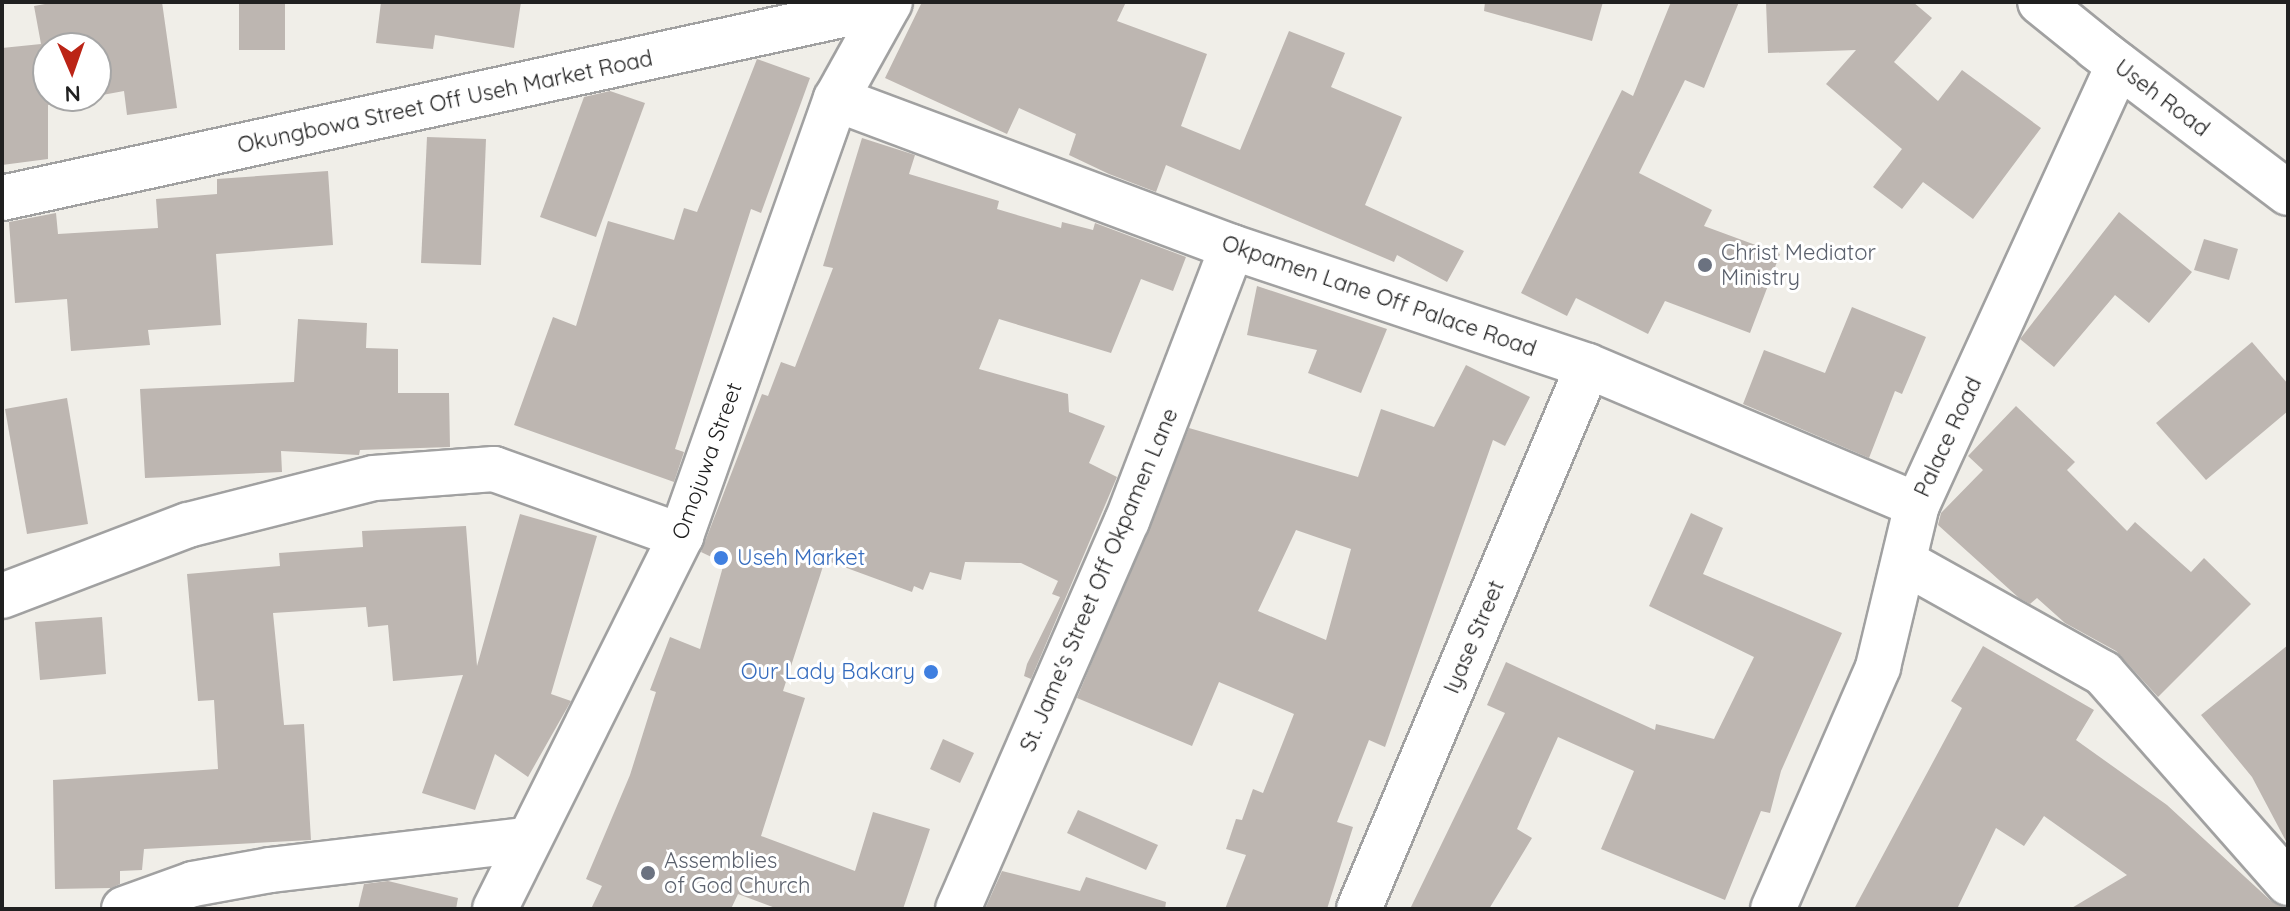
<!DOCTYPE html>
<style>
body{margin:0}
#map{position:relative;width:2290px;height:911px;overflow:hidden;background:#f0eee8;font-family:Quicksand,sans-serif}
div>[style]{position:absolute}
.building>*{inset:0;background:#bdb6b1}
.roads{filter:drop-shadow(2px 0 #a1a1a1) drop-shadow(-2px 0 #a1a1a1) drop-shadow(0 2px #a1a1a1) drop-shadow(0 -2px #a1a1a1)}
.minor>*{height:44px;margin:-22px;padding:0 22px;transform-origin:22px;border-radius:22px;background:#fff}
.dots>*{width:22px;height:22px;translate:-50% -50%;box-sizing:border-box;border:4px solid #fff;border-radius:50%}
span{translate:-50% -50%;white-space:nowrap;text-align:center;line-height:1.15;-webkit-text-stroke:6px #fff;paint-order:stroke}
.street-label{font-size:22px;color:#202020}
.worship-label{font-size:22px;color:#5b616d}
.left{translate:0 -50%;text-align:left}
.shop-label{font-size:22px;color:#366cbe}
.right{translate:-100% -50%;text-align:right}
.frame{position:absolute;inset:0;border:4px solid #202020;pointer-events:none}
.north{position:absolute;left:32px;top:32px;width:80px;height:80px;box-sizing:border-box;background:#fff;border:2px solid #a6a6a6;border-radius:50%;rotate:178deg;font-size:22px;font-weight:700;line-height:32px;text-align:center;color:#202020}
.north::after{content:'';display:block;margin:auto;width:28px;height:36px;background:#bb2416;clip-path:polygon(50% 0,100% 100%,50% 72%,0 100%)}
</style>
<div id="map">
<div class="building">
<div style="clip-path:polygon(evenodd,56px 2px,162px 2px,177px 108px,127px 115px,124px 91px,48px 105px,48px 159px,2px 165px,2px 48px,41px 44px,34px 6px,56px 2px,48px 48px,96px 48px,96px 96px,48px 96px,48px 48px)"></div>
<div style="clip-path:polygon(239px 2px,285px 2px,285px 50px,239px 50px)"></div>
<div style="clip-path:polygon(381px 2px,521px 2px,514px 48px,435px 35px,433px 49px,376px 43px)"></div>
<div style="clip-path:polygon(922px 2px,1126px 2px,1117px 21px,1207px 54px,1181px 126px,1240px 150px,1289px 31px,1345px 53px,1331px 87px,1402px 117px,1365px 205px,1464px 251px,1447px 282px,1397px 255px,1394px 262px,1166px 165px,1156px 192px,1109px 174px,1069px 155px,1076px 134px,1019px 108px,1007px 134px,885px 78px)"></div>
<div style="clip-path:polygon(1485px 2px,1603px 2px,1592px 41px,1484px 11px)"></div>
<div style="clip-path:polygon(1671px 2px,1739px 2px,1704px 88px,1685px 80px,1639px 173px,1712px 210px,1704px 226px,1780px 254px,1750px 333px,1665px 301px,1648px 334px,1576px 298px,1567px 316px,1521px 293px,1622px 90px,1633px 96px)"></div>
<div style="clip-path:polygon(1766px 2px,1913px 2px,1932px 18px,1894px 62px,1938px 101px,1962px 70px,2041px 128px,1973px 219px,1923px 182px,1902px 209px,1873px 187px,1902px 149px,1826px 84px,1856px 50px,1768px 53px)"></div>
<div style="clip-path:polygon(757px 59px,810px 78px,761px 213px,751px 209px,675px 449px,684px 452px,674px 482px,514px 425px,553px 317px,576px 326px,608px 221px,674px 240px,684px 208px,697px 212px)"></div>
<div style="clip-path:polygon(610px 91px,645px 103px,596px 237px,540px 217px,584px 97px)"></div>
<div style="clip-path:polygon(427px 137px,486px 139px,481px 265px,421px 263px)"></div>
<div style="clip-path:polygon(862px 138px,915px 155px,909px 174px,999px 201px,997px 209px,1061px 228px,1062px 222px,1093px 230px,1095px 223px,1186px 257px,1173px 291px,1141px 279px,1111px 353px,999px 319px,979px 369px,1068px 394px,1069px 412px,1105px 426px,1089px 463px,1117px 477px,1031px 679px,1024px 676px,1027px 664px,1060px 597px,1052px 594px,1058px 581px,1021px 563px,965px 562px,961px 580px,930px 572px,923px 590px,914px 586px,912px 592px,825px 560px,783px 691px,805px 698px,761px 836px,855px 871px,873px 812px,930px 829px,903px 909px,778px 909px,738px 894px,731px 909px,591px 909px,602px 886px,586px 879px,630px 775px,656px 692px,650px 690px,670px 637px,700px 649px,724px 563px,701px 552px,762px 394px,768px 396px,781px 362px,795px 367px,833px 268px,823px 266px)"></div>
<div style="clip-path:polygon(328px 171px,333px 245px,216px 254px,221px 325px,148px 330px,150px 345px,71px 351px,67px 299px,15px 303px,9px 222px,56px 213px,58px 234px,158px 228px,156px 199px,217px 194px,217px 179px)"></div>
<div style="clip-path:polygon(2119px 212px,2192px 272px,2149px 323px,2115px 295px,2054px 367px,2020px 339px)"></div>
<div style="clip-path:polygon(2204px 239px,2238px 249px,2229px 280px,2194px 270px)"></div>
<div style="clip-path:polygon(1257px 286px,1387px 329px,1361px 393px,1308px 373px,1317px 350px,1247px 335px)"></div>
<div style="clip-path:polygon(1852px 307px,1926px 337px,1902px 394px,1895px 391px,1869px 458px,1743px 404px,1764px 350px,1825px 373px)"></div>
<div style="clip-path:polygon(298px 319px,367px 323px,366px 348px,398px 349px,398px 393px,449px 393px,450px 447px,360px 450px,359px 455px,281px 451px,282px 472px,145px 478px,140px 389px,294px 382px)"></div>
<div style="clip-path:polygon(2252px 342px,2288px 384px,2288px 411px,2206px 480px,2156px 423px)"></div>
<div style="clip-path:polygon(evenodd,1466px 365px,1530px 397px,1505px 446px,1493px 440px,1385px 747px,1369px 740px,1337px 822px,1353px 827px,1327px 909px,1225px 909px,1246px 855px,1226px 849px,1236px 819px,1242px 820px,1253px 789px,1263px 793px,1294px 714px,1219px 682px,1192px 746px,1077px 698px,1189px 428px,1358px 477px,1381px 409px,1434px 427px,1466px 365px,1296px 530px,1351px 549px,1326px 640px,1258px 611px,1296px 530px)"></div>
<div style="clip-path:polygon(67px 398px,88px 524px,27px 534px,5px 409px)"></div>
<div style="clip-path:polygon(2016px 406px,2075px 462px,2067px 470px,2127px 531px,2135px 522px,2191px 572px,2204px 558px,2251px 604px,2158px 697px,2116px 651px,2065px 623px,2037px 598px,2030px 604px,2019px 598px,1938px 525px,1941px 513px,1983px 470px,1968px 456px)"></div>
<div style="clip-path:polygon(1691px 513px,1723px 528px,1703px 574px,1842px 633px,1781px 771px,1770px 813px,1761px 811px,1725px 900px,1601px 849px,1634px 771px,1558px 737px,1517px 829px,1532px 838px,1489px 909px,1410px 909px,1505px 713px,1487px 705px,1506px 662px,1655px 730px,1656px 724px,1714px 739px,1754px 657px,1649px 606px)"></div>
<div style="clip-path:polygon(520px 514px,597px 536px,551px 694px,571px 701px,528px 777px,495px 754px,475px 810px,422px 793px,463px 675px,393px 681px,388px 625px,368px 627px,366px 607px,273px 613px,284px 725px,304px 724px,311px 840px,144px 849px,142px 870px,120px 871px,120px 884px,111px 888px,55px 889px,53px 780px,218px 769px,214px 700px,198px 701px,187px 574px,280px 566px,279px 553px,363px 547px,362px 531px,466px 526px,477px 666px)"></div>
<div style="clip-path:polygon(102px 617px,106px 674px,40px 680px,35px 622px)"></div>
<div style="clip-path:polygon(2288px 645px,2288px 845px,2252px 777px,2201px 715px)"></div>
<div style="clip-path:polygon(1983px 646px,2094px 710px,2076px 740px,2167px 805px,2270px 900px,2288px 909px,2070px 909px,2127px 875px,2044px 816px,2024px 846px,1996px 828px,1957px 909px,1854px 909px,1962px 708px,1951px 701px)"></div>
<div style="clip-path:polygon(943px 739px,974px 753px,960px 783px,930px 769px)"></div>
<div style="clip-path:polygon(1078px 810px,1158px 845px,1146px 870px,1067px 833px)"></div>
<div style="clip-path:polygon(1002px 871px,1080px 891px,1086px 877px,1166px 902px,1165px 909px,985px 909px)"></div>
<div style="clip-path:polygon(388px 881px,458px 898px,456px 909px,358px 909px,364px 884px)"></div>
</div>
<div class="roads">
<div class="minor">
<div style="left:2095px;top:47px;width:242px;rotate:37.1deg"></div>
<div style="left:836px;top:99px;width:423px;rotate:20.5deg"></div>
<div style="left:1232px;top:247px;width:375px;rotate:18.5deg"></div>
<div style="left:1588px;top:366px;width:357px;rotate:22.9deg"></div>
<div style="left:2px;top:198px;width:907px;rotate:-12.29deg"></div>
<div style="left:1906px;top:563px;width:226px;rotate:29.2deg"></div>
<div style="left:2103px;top:673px;width:280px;rotate:48.6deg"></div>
<div style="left:2px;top:596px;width:199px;rotate:-20.9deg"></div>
<div style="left:188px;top:525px;width:192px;rotate:-14.2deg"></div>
<div style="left:374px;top:478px;width:120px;rotate:-4.3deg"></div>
<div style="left:494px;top:469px;width:199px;rotate:19.7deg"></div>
<div style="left:124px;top:909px;width:73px;rotate:-19.9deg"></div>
<div style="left:193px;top:884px;width:78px;rotate:-10.3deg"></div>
<div style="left:270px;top:870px;width:259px;rotate:-6.7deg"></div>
<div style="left:495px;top:909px;width:417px;rotate:-63.5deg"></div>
<div style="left:681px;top:536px;width:464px;rotate:-70.5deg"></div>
<div style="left:836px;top:99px;width:111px;rotate:-60.9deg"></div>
<div style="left:958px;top:909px;width:423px;rotate:-66.5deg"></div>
<div style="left:1127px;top:521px;width:293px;rotate:-69deg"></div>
<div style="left:1359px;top:909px;width:589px;rotate:-67.13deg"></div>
<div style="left:1773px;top:909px;width:264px;rotate:-66.5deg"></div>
<div style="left:1878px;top:667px;width:167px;rotate:-76.5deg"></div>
<div style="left:1917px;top:505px;width:484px;rotate:-65.4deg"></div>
<div style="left:2118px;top:65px;width:100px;rotate:-141.1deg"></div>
</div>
</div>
<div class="dots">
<div style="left:1705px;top:265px;background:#6b7280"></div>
<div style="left:721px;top:558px;background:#3f7fe0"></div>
<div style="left:931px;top:672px;background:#3f7fe0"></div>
<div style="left:648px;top:873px;background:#6b7280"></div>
</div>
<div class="street-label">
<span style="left:2162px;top:98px;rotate:37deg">Useh Road</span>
<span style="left:445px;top:102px;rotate:-12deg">Okungbowa Street Off Useh Market Road</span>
<span style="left:1379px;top:296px;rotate:19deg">Okpamen Lane Off Palace Road</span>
<span style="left:1948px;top:437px;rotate:-65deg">Palace Road</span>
<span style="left:707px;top:461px;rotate:-70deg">Omojuwa Street</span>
<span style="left:1099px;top:580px;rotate:-67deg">St. Jame's Street Off Okpamen Lane</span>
<span style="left:1474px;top:637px;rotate:-67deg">Iyase Street</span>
</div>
<div class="worship-label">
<span class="left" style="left:1721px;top:265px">Christ Mediator<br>Ministry</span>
<span class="left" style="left:664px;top:873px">Assemblies<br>of God Church</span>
</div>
<div class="shop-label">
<span class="left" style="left:737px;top:558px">Useh Market</span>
<span class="right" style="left:915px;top:672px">Our Lady Bakary</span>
</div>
<div class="frame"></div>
<div class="north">N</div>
</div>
